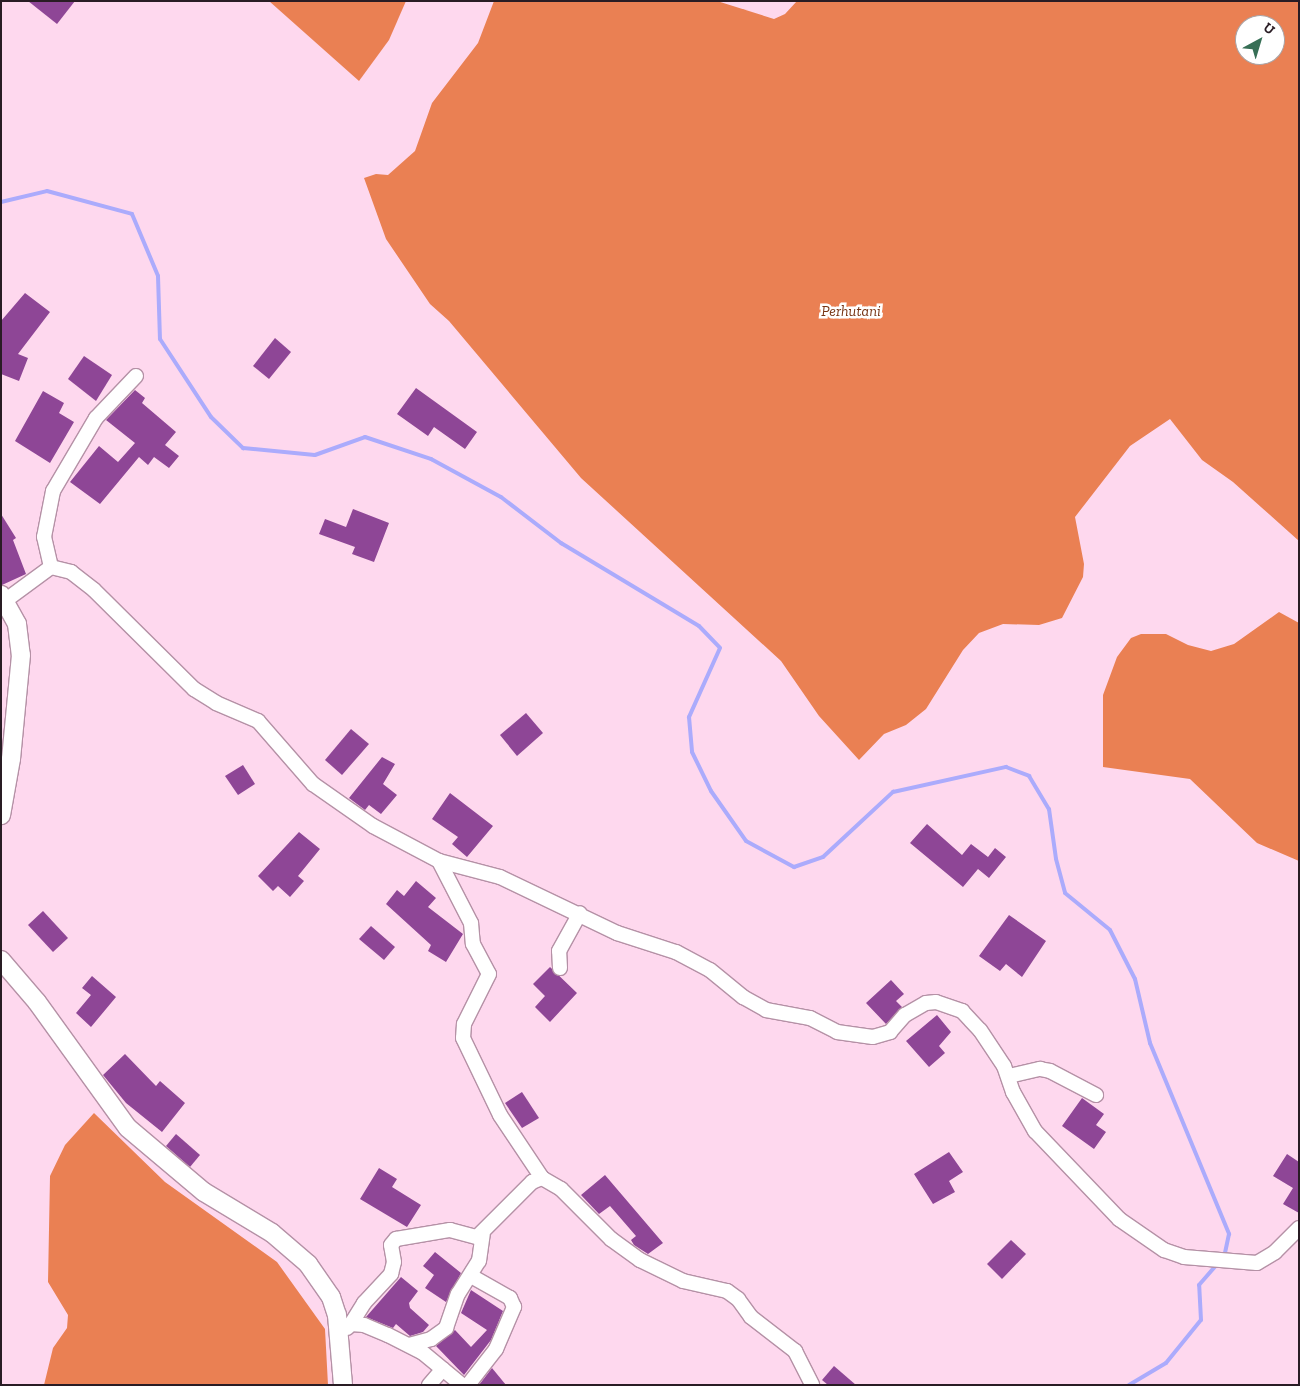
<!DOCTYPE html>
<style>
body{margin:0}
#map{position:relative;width:1300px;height:1386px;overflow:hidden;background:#fed8ee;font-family:"Zilla Slab",serif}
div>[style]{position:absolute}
.forest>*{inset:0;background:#ea8053}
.stream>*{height:4px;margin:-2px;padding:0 2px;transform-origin:2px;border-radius:2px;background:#ababfc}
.building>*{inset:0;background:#8e4696}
.roads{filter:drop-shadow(1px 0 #b591a6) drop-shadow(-1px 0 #b591a6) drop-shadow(0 1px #b591a6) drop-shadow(0 -1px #b591a6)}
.minor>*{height:14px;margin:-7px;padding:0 7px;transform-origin:7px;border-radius:7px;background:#fff}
.tertiary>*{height:18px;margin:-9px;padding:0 9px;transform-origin:9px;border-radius:9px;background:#fff}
span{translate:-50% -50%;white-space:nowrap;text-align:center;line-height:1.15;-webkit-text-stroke:5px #fff;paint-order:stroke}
.park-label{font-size:15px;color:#773313;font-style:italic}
.frame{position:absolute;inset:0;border:2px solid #291c24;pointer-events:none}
.north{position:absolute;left:1235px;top:15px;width:50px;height:50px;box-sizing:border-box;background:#fff;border:1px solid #a9a4a7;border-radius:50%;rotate:39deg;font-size:14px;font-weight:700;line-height:20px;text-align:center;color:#291c24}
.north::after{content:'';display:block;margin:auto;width:18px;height:22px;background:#376f56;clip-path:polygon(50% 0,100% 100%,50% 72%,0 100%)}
</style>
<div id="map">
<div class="forest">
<div style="clip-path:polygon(269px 1px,406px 1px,389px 40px,359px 81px)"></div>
<div style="clip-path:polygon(evenodd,494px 1px,717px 1px,774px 19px,785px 14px,797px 1px,1299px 1px,1299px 541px,1233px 482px,1202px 460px,1170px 419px,1130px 446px,1075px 517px,1084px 564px,1083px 577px,1062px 618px,1039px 625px,1003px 624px,979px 633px,963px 650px,926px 709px,906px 725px,884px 734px,859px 760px,819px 716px,781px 661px,581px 478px,449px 321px,430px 304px,386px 239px,364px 178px,376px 174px,388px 175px,415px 151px,432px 103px,478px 43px,494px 1px,1245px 25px,1275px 25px,1275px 55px,1245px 55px,1245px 25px)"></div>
<div style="clip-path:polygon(1279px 612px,1299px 623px,1299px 861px,1257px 843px,1190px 779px,1103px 767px,1103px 695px,1117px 657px,1131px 638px,1141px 634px,1166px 634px,1188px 645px,1211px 651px,1234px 644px)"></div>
<div style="clip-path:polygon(94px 1113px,165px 1182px,277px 1262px,325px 1329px,328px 1385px,44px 1385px,53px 1348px,67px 1328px,68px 1315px,48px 1282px,50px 1176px,65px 1145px)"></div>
</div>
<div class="stream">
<div style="left:1px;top:202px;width:47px;rotate:-13.4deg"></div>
<div style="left:47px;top:191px;width:88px;rotate:15.1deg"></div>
<div style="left:132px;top:214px;width:67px;rotate:67.2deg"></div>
<div style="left:158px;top:276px;width:63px;rotate:88.2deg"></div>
<div style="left:160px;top:339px;width:93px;rotate:56.8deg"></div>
<div style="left:211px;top:417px;width:45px;rotate:44.1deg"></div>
<div style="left:243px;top:448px;width:72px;rotate:5.6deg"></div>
<div style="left:315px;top:455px;width:53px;rotate:-19.8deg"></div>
<div style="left:365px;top:437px;width:70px;rotate:18.4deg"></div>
<div style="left:431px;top:459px;width:80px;rotate:28.5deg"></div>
<div style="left:501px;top:497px;width:76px;rotate:37.5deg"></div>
<div style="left:561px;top:543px;width:161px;rotate:31deg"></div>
<div style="left:699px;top:626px;width:30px;rotate:46deg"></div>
<div style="left:720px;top:648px;width:76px;rotate:114.2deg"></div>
<div style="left:689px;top:717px;width:35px;rotate:85deg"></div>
<div style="left:692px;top:752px;width:43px;rotate:64deg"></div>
<div style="left:711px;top:791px;width:61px;rotate:55deg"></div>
<div style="left:746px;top:841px;width:55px;rotate:28.4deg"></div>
<div style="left:794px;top:867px;width:31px;rotate:-19deg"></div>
<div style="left:823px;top:857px;width:96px;rotate:-42.9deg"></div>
<div style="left:893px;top:792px;width:116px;rotate:-12.5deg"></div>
<div style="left:1006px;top:767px;width:25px;rotate:21deg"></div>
<div style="left:1029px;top:776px;width:39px;rotate:59deg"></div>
<div style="left:1049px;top:809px;width:50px;rotate:82deg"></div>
<div style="left:1056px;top:859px;width:35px;rotate:75deg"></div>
<div style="left:1065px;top:893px;width:58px;rotate:39.4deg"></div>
<div style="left:1110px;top:930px;width:55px;rotate:63deg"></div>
<div style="left:1135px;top:979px;width:66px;rotate:76.8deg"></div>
<div style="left:1150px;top:1043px;width:207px;rotate:67.5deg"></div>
<div style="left:1229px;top:1234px;width:24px;rotate:102deg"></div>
<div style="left:1129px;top:1385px;width:43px;rotate:-30.7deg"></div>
<div style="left:1166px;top:1363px;width:55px;rotate:-50.9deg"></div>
<div style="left:1201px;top:1320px;width:35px;rotate:-93deg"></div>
<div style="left:1199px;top:1285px;width:28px;rotate:-49deg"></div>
</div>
<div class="building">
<div style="clip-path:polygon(28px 1px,75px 1px,57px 24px)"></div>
<div style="clip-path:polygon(25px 293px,50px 312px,18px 354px,28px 358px,19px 381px,1px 374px,1px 321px)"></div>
<div style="clip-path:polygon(275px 338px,291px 352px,269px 379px,253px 366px)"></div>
<div style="clip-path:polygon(84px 356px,112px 375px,96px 401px,68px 379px)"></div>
<div style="clip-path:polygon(416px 388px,477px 432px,465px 449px,434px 427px,428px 436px,397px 414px)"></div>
<div style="clip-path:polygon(135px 390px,145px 398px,142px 403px,176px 432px,165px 445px,179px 456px,169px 468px,154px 457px,148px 465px,139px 457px,100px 504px,70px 482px,99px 446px,118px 462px,135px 443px,106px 420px)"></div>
<div style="clip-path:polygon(43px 391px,64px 403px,59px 413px,74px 422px,50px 463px,15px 441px)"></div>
<div style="clip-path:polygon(353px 509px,389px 523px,374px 562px,352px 554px,355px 547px,319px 534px,325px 519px,346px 527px)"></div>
<div style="clip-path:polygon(1px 514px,16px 538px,13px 540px,26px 574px,2px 585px)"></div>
<div style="clip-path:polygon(526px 713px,543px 733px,517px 756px,500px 735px)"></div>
<div style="clip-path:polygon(351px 729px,369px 744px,342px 775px,325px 760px)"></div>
<div style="clip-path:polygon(382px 757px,395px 764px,383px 784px,397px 795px,381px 814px,369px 805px,365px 810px,349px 798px)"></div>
<div style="clip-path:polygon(243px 765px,255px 784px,238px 795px,225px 776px)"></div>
<div style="clip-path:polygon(450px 793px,493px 826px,467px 857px,452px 844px,458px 837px,432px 819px)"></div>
<div style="clip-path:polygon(927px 824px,962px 855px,971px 844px,988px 857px,995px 848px,1006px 857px,989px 878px,978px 869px,963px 887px,910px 843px)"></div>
<div style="clip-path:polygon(299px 832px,320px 849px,298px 876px,304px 881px,290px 897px,278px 886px,273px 891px,258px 876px)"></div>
<div style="clip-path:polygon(416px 881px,436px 898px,428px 907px,463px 934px,446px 962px,428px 951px,431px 945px,386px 904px,397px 890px,404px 896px)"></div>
<div style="clip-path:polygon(43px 911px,68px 938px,53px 952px,28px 925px)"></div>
<div style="clip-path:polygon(1009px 915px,1046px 941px,1022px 977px,1006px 964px,1000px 971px,979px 956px)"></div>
<div style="clip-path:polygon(371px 926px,395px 947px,384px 960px,359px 939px)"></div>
<div style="clip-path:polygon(550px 967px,577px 993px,550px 1022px,535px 1007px,545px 996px,533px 984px)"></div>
<div style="clip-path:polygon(92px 976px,116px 997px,91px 1027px,76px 1013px,91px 995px,82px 988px)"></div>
<div style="clip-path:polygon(891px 980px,904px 994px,896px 1001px,902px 1007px,886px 1024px,866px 1003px)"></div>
<div style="clip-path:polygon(937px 1015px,951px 1032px,939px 1046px,945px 1053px,929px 1067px,906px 1041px)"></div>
<div style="clip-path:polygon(125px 1054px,156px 1086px,160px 1081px,185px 1103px,162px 1132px,126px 1103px,103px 1075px)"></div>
<div style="clip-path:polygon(522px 1092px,539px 1118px,522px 1128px,505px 1103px)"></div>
<div style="clip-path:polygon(1082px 1098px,1104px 1114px,1096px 1125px,1106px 1132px,1094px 1149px,1062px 1126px)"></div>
<div style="clip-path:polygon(176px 1134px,200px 1155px,190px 1167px,166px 1146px)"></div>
<div style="clip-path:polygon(949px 1152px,963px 1172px,949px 1181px,955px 1192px,933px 1204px,914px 1174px)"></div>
<div style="clip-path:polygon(1287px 1154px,1299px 1162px,1299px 1213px,1283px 1204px,1293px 1188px,1273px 1176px)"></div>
<div style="clip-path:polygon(379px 1168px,397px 1179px,392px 1187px,421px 1205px,407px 1227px,360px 1199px)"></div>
<div style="clip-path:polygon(605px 1175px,663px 1243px,648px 1254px,634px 1245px,631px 1240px,636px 1236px,610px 1206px,599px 1214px,581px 1195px)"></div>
<div style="clip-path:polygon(1011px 1240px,1026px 1254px,1002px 1279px,987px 1264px)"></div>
<div style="clip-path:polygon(435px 1252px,461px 1273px,446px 1302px,425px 1288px,434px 1275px,423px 1266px)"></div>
<div style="clip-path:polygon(401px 1277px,418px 1291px,409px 1303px,410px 1308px,429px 1325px,423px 1332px,410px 1336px,396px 1324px,393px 1328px,366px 1317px)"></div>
<div style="clip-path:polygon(471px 1290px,503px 1311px,491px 1340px,464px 1375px,436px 1346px,455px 1330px,471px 1347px,487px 1330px,461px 1313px)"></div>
<div style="clip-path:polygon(834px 1366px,856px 1385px,828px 1385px,822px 1380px)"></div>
<div style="clip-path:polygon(492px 1368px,506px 1385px,479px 1385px)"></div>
</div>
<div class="roads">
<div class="minor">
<div style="left:51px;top:567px;width:31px;rotate:-103deg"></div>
<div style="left:44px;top:537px;width:47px;rotate:-78.9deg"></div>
<div style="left:53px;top:491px;width:85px;rotate:-59.5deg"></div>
<div style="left:96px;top:418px;width:58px;rotate:-46.4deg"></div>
<div style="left:6px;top:600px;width:56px;rotate:-36.3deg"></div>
<div style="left:51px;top:567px;width:21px;rotate:14deg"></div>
<div style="left:71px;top:572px;width:29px;rotate:38deg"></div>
<div style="left:94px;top:590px;width:141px;rotate:44.7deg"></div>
<div style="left:194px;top:689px;width:26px;rotate:32deg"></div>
<div style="left:216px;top:703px;width:46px;rotate:23.2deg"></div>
<div style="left:258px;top:721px;width:84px;rotate:48.9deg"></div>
<div style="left:313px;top:784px;width:73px;rotate:35deg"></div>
<div style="left:373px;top:826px;width:75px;rotate:27.9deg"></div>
<div style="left:439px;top:861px;width:63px;rotate:14.7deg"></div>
<div style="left:500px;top:877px;width:130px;rotate:25.6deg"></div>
<div style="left:617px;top:933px;width:62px;rotate:17.9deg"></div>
<div style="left:676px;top:952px;width:38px;rotate:28deg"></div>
<div style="left:710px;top:970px;width:43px;rotate:39.3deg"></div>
<div style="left:743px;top:997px;width:26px;rotate:29deg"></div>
<div style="left:766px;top:1010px;width:45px;rotate:10.3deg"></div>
<div style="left:810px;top:1018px;width:30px;rotate:27deg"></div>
<div style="left:837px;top:1032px;width:36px;rotate:8deg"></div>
<div style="left:873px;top:1037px;width:18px;rotate:-16deg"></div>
<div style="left:890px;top:1032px;width:23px;rotate:-49deg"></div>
<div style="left:905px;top:1015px;width:24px;rotate:-30deg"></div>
<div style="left:926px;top:1003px;width:10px;rotate:-6deg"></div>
<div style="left:936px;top:1002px;width:28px;rotate:19deg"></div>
<div style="left:962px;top:1011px;width:26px;rotate:47deg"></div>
<div style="left:980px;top:1030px;width:43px;rotate:56.3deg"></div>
<div style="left:1004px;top:1066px;width:28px;rotate:71deg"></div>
<div style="left:1013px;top:1092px;width:45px;rotate:60.6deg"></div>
<div style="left:1035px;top:1131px;width:122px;rotate:46.3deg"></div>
<div style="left:1119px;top:1219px;width:55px;rotate:34.6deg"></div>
<div style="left:1164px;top:1250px;width:21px;rotate:19deg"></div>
<div style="left:1184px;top:1257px;width:73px;rotate:4.7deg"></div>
<div style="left:1257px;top:1263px;width:21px;rotate:-31deg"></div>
<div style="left:1275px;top:1252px;width:34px;rotate:-45deg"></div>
<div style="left:439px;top:861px;width:70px;rotate:62.7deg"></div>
<div style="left:471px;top:923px;width:21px;rotate:85deg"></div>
<div style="left:473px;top:944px;width:34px;rotate:62deg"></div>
<div style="left:489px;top:974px;width:56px;rotate:116.6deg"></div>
<div style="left:464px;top:1024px;width:14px;rotate:94deg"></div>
<div style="left:463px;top:1038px;width:85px;rotate:64.3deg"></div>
<div style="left:500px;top:1115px;width:76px;rotate:56.3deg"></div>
<div style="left:560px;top:968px;width:17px;rotate:-93deg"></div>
<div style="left:559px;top:951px;width:43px;rotate:-61.1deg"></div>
<div style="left:1009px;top:1076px;width:32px;rotate:-13deg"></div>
<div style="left:1040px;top:1069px;width:10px;rotate:11deg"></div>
<div style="left:1050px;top:1071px;width:52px;rotate:27.6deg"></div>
<div style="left:351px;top:1324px;width:25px;rotate:-58deg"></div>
<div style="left:364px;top:1303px;width:40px;rotate:-47deg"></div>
<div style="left:391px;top:1274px;width:12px;rotate:-76deg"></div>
<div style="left:394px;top:1262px;width:17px;rotate:-100deg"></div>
<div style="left:391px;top:1245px;width:8px;rotate:-50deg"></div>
<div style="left:396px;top:1239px;width:55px;rotate:-9.5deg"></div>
<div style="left:450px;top:1230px;width:28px;rotate:15deg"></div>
<div style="left:477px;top:1237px;width:78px;rotate:-45deg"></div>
<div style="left:532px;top:1182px;width:11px;rotate:-22deg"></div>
<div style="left:542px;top:1178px;width:22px;rotate:30deg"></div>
<div style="left:561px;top:1189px;width:71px;rotate:45deg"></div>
<div style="left:611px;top:1239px;width:36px;rotate:36deg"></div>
<div style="left:640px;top:1260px;width:48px;rotate:26deg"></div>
<div style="left:683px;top:1281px;width:45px;rotate:12.8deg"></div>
<div style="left:727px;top:1291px;width:14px;rotate:36deg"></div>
<div style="left:738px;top:1299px;width:22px;rotate:54deg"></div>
<div style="left:751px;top:1317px;width:56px;rotate:37.7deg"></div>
<div style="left:795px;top:1351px;width:38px;rotate:63deg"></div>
<div style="left:347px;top:1328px;width:6px;rotate:-45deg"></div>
<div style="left:351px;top:1324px;width:13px;rotate:4deg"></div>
<div style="left:364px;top:1325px;width:26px;rotate:23deg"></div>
<div style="left:388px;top:1335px;width:38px;rotate:27deg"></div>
<div style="left:422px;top:1352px;width:52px;rotate:39.5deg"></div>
<div style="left:409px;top:1345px;width:23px;rotate:-15deg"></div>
<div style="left:431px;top:1339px;width:19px;rotate:-36deg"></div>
<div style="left:446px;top:1328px;width:36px;rotate:-71deg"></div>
<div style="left:458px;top:1294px;width:39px;rotate:-58deg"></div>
<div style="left:479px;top:1261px;width:27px;rotate:-82deg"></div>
<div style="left:429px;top:1385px;width:21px;rotate:-49deg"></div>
<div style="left:468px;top:1385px;width:46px;rotate:-52.1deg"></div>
<div style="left:496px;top:1349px;width:46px;rotate:-66.8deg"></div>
<div style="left:514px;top:1307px;width:10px;rotate:-114deg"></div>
<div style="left:510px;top:1298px;width:45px;rotate:-150.6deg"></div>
</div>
<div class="tertiary">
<div style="left:1px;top:595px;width:33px;rotate:61deg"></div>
<div style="left:17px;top:624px;width:31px;rotate:83deg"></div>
<div style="left:21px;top:655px;width:104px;rotate:95.5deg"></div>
<div style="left:11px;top:759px;width:57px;rotate:100.1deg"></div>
<div style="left:1px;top:960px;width:55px;rotate:49.4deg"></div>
<div style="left:37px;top:1002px;width:155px;rotate:54.2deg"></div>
<div style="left:128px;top:1128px;width:99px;rotate:40.1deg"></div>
<div style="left:204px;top:1192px;width:79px;rotate:31.1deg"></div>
<div style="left:272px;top:1233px;width:48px;rotate:40.7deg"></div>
<div style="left:308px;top:1264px;width:40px;rotate:55.1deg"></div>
<div style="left:331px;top:1297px;width:19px;rotate:72deg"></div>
<div style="left:337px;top:1315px;width:70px;rotate:85.1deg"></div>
</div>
</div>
<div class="park-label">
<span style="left:851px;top:312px">Perhutani</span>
</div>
<div class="frame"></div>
<div class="north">U</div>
</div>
